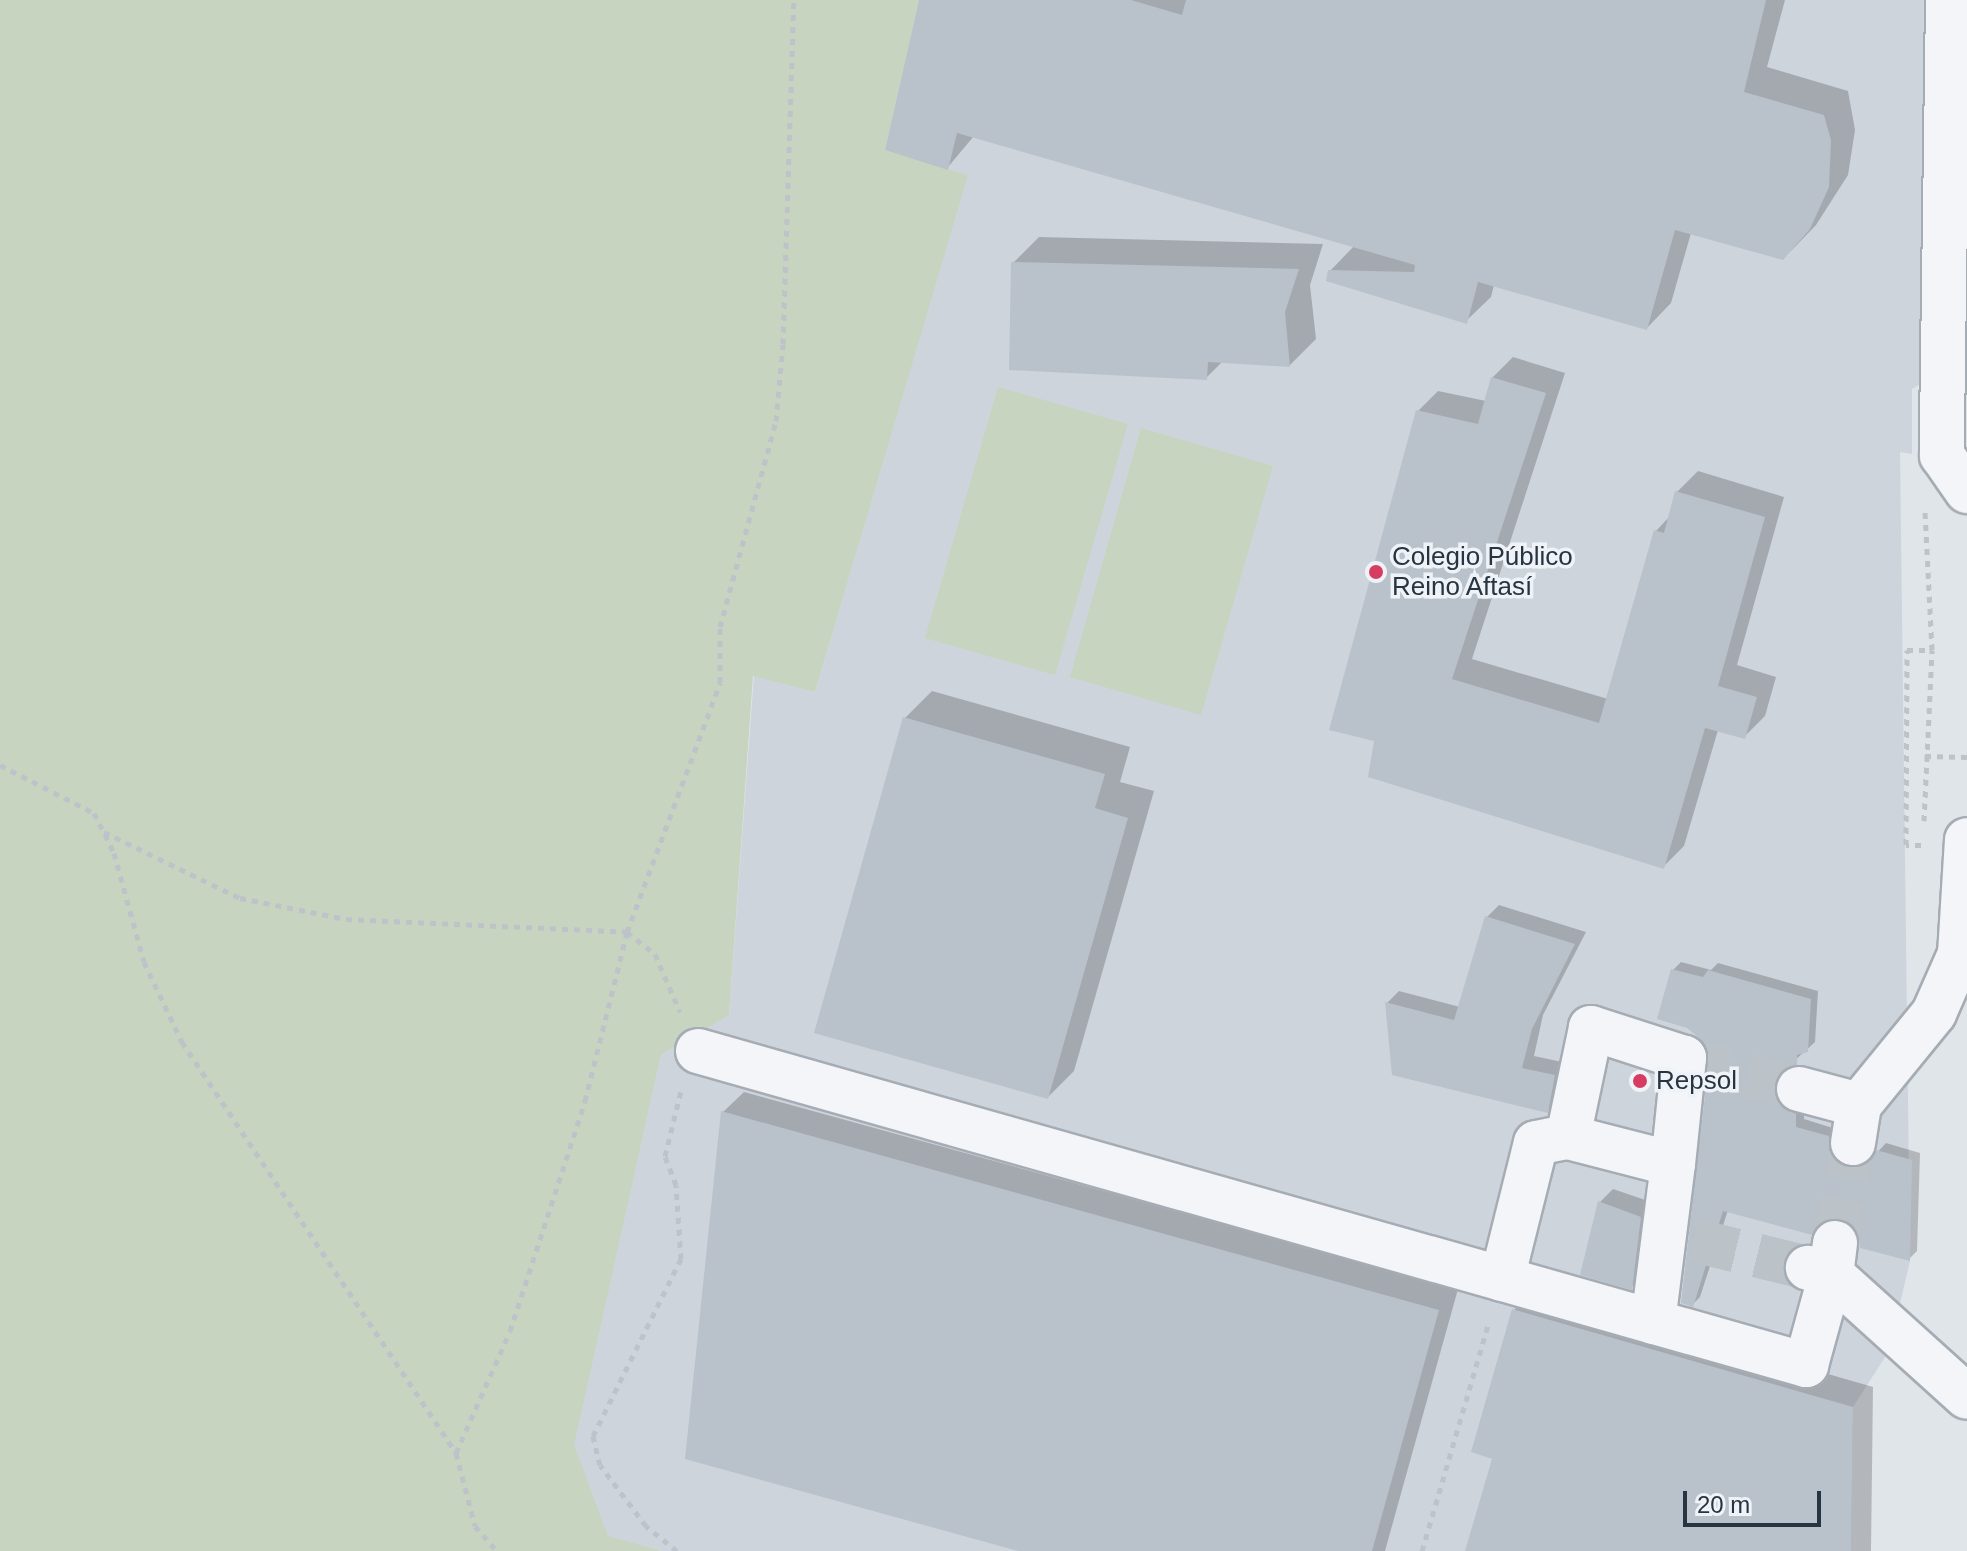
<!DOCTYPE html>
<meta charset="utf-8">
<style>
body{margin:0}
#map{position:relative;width:1967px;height:1551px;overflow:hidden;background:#e0e5ea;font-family:Helvetica,sans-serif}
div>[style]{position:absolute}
.built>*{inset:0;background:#ced4dc}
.green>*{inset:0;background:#c7d4c0}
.shadow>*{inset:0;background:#0003}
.building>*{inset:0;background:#b9c1ca}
.minor-tunnel>*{height:44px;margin-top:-22px;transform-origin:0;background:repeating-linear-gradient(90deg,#bbc2c8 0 44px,transparent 0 66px)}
.path>*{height:5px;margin-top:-2.5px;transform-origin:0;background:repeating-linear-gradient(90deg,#bec3c9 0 6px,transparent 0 12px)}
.roads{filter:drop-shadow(2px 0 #a5acb4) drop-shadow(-2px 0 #a5acb4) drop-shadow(0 2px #a5acb4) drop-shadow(0 -2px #a5acb4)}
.minor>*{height:44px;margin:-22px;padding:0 22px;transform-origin:22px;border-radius:22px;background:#f3f5f8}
.dots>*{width:22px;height:22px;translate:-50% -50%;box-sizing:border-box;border:4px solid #eff3f7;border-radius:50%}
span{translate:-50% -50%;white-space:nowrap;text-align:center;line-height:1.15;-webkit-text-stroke:7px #eff3f7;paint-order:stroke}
.poi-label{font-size:26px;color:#273442}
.left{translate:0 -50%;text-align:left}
.scale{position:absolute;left:1683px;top:1491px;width:138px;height:36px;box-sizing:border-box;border:4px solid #273442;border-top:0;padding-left:10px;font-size:24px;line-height:28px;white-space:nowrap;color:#273442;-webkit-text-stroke:6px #eff3f7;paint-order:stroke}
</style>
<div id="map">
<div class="built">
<div style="clip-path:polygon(919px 0,1935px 0,1928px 379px,1912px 389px,1912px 454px,1900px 452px,1910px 1261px,1889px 1351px,1853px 1407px,1851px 1551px,662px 1551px,608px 1537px,573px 1445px,661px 1055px,729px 1014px,754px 675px,815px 692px,967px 175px,885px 150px)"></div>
</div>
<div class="green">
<div style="clip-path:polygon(0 0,919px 0,885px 150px,968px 175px,815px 692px,753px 676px,729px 1015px,661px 1055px,574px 1445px,608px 1536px,662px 1551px,0 1551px)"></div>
<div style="clip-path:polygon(998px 387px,1128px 424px,1055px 675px,925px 638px)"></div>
<div style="clip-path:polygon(1141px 428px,1273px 466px,1201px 715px,1070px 677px)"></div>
</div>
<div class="shadow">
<div style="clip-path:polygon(921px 0,1785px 0,1767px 67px,1848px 91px,1855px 130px,1848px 175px,1816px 225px,1791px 251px,1691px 233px,1671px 303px,1647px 328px,1494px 285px,1491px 297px,1466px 321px,1330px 271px,1355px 245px,974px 136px,948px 167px)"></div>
<div style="clip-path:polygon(1039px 237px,1323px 244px,1310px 285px,1316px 339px,1290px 365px,1223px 361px,1206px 378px,1013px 263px)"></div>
<div style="clip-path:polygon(1513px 357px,1565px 373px,1472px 659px,1608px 699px,1656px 531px,1670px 516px,1677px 492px,1698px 471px,1784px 497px,1737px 665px,1776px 677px,1765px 716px,1744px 737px,1718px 730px,1684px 846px,1663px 867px,1370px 776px,1418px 411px,1438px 391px,1486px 401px,1492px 378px)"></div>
<div style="clip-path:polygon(932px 691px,1130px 747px,1120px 782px,1154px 791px,1074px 1071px,1048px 1097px,905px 718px)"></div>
<div style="clip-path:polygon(1499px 905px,1586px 932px,1543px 1015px,1534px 1056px,1567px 1063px,1559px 1098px,1547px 1111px,1387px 1003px,1399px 991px,1460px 1007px,1487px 917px)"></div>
<div style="clip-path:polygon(1681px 962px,1711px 970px,1718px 963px,1818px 991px,1815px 1042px,1782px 1072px,1788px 1098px,1804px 1106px,1804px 1119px,1836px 1129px,1857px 1160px,1871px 1159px,1886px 1143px,1920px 1153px,1917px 1251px,1909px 1259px,1840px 1216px,1728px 1210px,1700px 1297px,1692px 1305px,1711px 1060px,1673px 970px)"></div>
<div style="clip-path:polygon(744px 1092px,1458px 1289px,1385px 1551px,1025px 1551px,723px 1112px)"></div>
<div style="clip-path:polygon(1613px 1189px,1654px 1203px,1645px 1274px,1631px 1287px,1600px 1202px)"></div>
<div style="clip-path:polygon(1534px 1289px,1873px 1387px,1871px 1551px,1467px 1551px,1494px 1457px,1514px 1310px)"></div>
</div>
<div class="building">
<div style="clip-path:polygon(919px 0,1131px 0,1182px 15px,1186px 0,1766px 0,1744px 92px,1824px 115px,1831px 140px,1829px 187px,1810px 229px,1783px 260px,1675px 230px,1647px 330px,1478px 282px,1467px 324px,1326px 281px,1328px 270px,1414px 272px,1415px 265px,957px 133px,948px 170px,885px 150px)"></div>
<div style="clip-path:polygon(1011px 262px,1299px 269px,1285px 312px,1290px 367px,1208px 362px,1207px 380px,1009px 370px)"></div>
<div style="clip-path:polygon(1491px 377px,1546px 393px,1452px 679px,1599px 723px,1654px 530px,1664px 533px,1675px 491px,1765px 517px,1718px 686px,1757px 697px,1745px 739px,1705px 728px,1664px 869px,1368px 777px,1374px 741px,1329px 730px,1416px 410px,1478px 424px)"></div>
<div style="clip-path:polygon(903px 717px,1105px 774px,1095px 808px,1128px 818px,1048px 1099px,814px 1033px)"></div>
<div style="clip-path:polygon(1485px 916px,1575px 944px,1532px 1029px,1522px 1068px,1555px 1075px,1548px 1113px,1392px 1075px,1385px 1002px,1454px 1020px)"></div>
<div style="clip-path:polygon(1671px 969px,1703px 977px,1708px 970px,1811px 999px,1808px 1052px,1797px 1055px,1797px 1065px,1781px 1072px,1775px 1096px,1782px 1107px,1796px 1114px,1796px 1127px,1829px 1136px,1829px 1151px,1838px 1163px,1861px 1167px,1876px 1150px,1912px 1160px,1910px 1261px,1860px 1248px,1858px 1233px,1839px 1218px,1825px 1220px,1812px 1235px,1723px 1211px,1693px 1307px,1681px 1303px,1709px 1060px,1702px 1040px,1687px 1028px,1657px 1019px)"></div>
<div style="clip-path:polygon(721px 1111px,1439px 1310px,1372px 1551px,1018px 1551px,685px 1459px)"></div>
<div style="clip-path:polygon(1598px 1201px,1641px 1217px,1632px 1290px,1580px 1275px)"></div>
<div style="clip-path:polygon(1512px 1309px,1853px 1407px,1851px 1551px,1465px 1551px,1492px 1459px,1471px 1452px)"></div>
</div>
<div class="minor-tunnel">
<div style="left:1684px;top:1058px;width:119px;rotate:15.1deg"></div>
<div style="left:1693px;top:1240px;width:118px;rotate:13.7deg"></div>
<div style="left:1835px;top:1243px;width:102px;rotate:-79.8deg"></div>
</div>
<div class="path">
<div style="left:1925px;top:756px;width:42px;rotate:1.4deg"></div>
<div style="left:0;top:765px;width:106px;rotate:27.1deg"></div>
<div style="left:94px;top:813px;width:45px;rotate:63.4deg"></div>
<div style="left:114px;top:853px;width:113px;rotate:74.6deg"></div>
<div style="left:144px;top:962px;width:89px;rotate:64.6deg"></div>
<div style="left:182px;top:1042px;width:494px;rotate:56.3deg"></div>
<div style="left:456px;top:1453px;width:75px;rotate:75.4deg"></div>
<div style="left:475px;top:1526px;width:33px;rotate:49deg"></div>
<div style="left:1924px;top:821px;width:171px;rotate:-87.3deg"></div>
<div style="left:104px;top:832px;width:151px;rotate:25.9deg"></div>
<div style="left:240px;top:898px;width:108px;rotate:11.2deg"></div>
<div style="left:346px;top:919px;width:281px;rotate:2.6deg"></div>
<div style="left:627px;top:932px;width:36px;rotate:38deg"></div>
<div style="left:655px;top:954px;width:63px;rotate:66.7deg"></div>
<div style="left:1921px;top:845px;width:15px;rotate:180deg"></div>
<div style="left:1906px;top:845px;width:195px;rotate:-89.7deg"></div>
<div style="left:1907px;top:650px;width:25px"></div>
<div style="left:1932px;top:650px;width:139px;rotate:-92.9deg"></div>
<div style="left:456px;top:1453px;width:133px;rotate:-66.1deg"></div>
<div style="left:510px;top:1331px;width:242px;rotate:-71.9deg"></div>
<div style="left:585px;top:1101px;width:174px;rotate:-76deg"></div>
<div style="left:627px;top:932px;width:266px;rotate:-69.5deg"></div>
<div style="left:720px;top:683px;width:56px;rotate:-90deg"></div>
<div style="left:720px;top:627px;width:213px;rotate:-74.8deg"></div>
<div style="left:776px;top:421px;width:77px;rotate:-84.8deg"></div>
<div style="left:783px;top:344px;width:344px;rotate:-88.2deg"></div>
<div style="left:677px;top:1551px;width:40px;rotate:-141deg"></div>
<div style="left:646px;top:1526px;width:76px;rotate:-127deg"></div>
<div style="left:600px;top:1465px;width:30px;rotate:-104deg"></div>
<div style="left:593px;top:1436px;width:198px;rotate:-63.6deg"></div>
<div style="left:681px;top:1259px;width:74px;rotate:-93.9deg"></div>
<div style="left:676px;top:1185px;width:31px;rotate:-111deg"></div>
<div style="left:665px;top:1156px;width:67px;rotate:-76.2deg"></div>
<div style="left:1422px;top:1551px;width:239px;rotate:-73.7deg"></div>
</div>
<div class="roads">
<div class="minor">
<div style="left:1948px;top:0;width:455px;rotate:90.8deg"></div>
<div style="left:1942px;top:455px;width:44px;rotate:55.2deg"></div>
<div style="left:698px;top:1051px;width:1152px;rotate:15.82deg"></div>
<div style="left:1806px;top:1365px;width:94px;rotate:-74.6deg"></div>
<div style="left:1831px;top:1274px;width:24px;rotate:-165deg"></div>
<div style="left:1799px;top:1089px;width:62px;rotate:14.9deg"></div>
<div style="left:1853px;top:1143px;width:38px;rotate:-81deg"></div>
<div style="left:1859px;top:1105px;width:119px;rotate:-50.8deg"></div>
<div style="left:1934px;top:1013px;width:64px;rotate:-66.2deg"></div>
<div style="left:1960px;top:954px;width:114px;rotate:-86.5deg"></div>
<div style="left:1835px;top:1243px;width:31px;rotate:97deg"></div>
<div style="left:1831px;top:1274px;width:183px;rotate:42.1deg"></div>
<div style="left:1502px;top:1279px;width:140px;rotate:-76deg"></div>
<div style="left:1536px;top:1143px;width:33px;rotate:-11deg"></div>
<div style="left:1653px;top:1322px;width:159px;rotate:-82.8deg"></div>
<div style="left:1673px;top:1164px;width:107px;rotate:-84.1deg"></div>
<div style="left:1684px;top:1058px;width:98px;rotate:-162.1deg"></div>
<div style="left:1591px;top:1028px;width:111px;rotate:101.9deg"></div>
<div style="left:1568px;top:1137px;width:108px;rotate:14.4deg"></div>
</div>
</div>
<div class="dots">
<div style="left:1376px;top:572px;background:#d73c63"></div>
<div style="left:1640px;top:1081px;background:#d73c63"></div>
</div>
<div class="poi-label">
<span class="left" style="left:1392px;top:572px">Colegio Público<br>Reino Aftasí</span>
<span class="left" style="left:1656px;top:1081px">Repsol</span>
</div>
<div class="scale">20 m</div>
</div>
